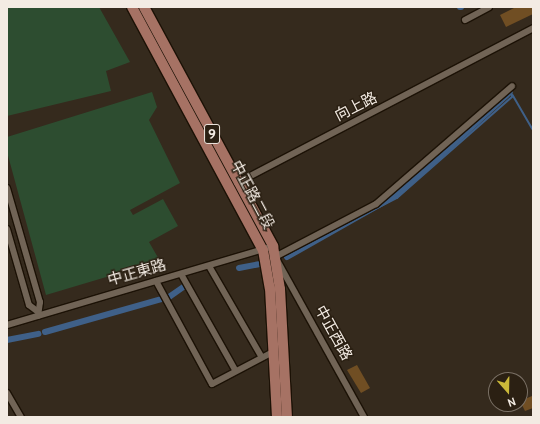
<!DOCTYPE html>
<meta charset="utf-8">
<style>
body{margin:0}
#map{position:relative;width:540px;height:424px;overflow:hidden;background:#352a1d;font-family:Cabin,"Noto Sans TC",sans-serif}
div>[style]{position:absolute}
.green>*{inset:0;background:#2d4d30}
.stream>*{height:1.5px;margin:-0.75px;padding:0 0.75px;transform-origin:0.75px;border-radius:0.75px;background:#3f6088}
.canal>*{height:6px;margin:-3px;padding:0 3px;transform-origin:3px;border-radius:3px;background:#3f6088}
.building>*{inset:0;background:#704e23}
.roads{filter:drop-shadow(1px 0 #1c1206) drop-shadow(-1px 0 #1c1206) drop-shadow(0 1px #1c1206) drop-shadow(0 -1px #1c1206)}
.street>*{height:6px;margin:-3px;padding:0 3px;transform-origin:3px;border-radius:3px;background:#716456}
.primary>*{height:10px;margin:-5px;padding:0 5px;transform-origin:5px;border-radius:5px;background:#a67264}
span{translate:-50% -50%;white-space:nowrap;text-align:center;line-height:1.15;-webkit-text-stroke:3px #2b2013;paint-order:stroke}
.shield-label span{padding:1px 3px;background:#2b2013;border:1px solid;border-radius:3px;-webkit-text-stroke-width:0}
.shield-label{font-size:14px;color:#f3ebe3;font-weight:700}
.street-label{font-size:15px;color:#f3ebe3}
.frame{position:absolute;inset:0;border:8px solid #f3ebe3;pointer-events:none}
.north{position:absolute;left:488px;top:372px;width:40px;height:40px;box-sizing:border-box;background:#2b2013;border:1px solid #7b7166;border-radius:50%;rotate:160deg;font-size:11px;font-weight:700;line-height:16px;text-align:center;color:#f3ebe3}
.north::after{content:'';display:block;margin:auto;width:14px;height:18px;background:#cbb939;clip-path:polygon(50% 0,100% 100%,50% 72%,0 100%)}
</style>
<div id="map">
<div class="green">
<div style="clip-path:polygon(7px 7px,99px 7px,130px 62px,106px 71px,111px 91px,7px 116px)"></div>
<div style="clip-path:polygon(152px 92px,157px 107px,149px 120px,180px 183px,130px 210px,133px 215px,163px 199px,178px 226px,149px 242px,160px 261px,46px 295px,7px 152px,7px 137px)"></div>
</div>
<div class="stream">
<div style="left:513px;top:95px;width:39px;rotate:60deg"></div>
<div style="left:335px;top:230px;width:70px;rotate:-27.3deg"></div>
<div style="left:397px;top:198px;width:153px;rotate:-41.3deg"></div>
<div style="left:512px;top:97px;width:4px;rotate:-104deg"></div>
</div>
<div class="canal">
<div style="left:460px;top:7px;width:1px"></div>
<div style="left:287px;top:257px;width:128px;rotate:-29.6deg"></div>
<div style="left:398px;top:194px;width:151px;rotate:-42.3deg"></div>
<div style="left:239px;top:268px;width:20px;rotate:-11deg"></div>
<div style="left:45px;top:332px;width:129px;rotate:-15.8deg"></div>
<div style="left:169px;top:297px;width:19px;rotate:-35deg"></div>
<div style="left:7px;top:340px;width:32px;rotate:-11deg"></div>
</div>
<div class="building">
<div style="clip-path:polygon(516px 7px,533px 7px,533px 14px,506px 27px,500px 15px)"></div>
<div style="clip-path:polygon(357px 365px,370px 388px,361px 393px,347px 370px)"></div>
<div style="clip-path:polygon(532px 396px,533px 408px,525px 411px,520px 401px)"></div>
</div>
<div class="roads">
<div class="street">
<div style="left:465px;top:20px;width:27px;rotate:-28deg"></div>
<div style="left:237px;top:183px;width:334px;rotate:-27.6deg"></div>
<div style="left:7px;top:188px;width:119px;rotate:73.9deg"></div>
<div style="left:40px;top:302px;width:14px;rotate:98deg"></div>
<div style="left:7px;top:229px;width:79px;rotate:73.9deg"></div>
<div style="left:29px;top:305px;width:10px;rotate:37deg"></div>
<div style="left:273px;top:258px;width:116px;rotate:-27.7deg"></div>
<div style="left:376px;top:204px;width:180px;rotate:-40.9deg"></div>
<div style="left:278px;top:262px;width:177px;rotate:61deg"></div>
<div style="left:209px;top:266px;width:104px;rotate:60deg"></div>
<div style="left:181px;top:274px;width:110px;rotate:60.6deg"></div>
<div style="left:156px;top:281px;width:117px;rotate:61.5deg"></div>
<div style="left:212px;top:384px;width:69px;rotate:-27.7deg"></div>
<div style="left:7px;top:325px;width:277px;rotate:-16.5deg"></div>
<div style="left:7px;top:393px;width:28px;rotate:60deg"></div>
</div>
<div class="primary">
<div style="left:132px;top:7px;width:276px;rotate:61.7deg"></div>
<div style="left:263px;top:250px;width:39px;rotate:80deg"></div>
<div style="left:270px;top:288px;width:129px;rotate:86.9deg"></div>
<div style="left:144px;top:7px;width:272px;rotate:61.6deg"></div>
<div style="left:273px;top:246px;width:44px;rotate:80.8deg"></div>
<div style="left:280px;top:289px;width:128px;rotate:86.9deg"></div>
</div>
</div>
<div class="shield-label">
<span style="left:212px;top:134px">9</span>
</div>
<div class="street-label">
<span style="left:356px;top:107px;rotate:-27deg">向上路</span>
<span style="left:252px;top:195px;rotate:62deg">中正路二段</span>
<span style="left:137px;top:273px;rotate:-16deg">中正東路</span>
<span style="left:333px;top:333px;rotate:61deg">中正西路</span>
</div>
<div class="frame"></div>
<div class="north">N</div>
</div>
